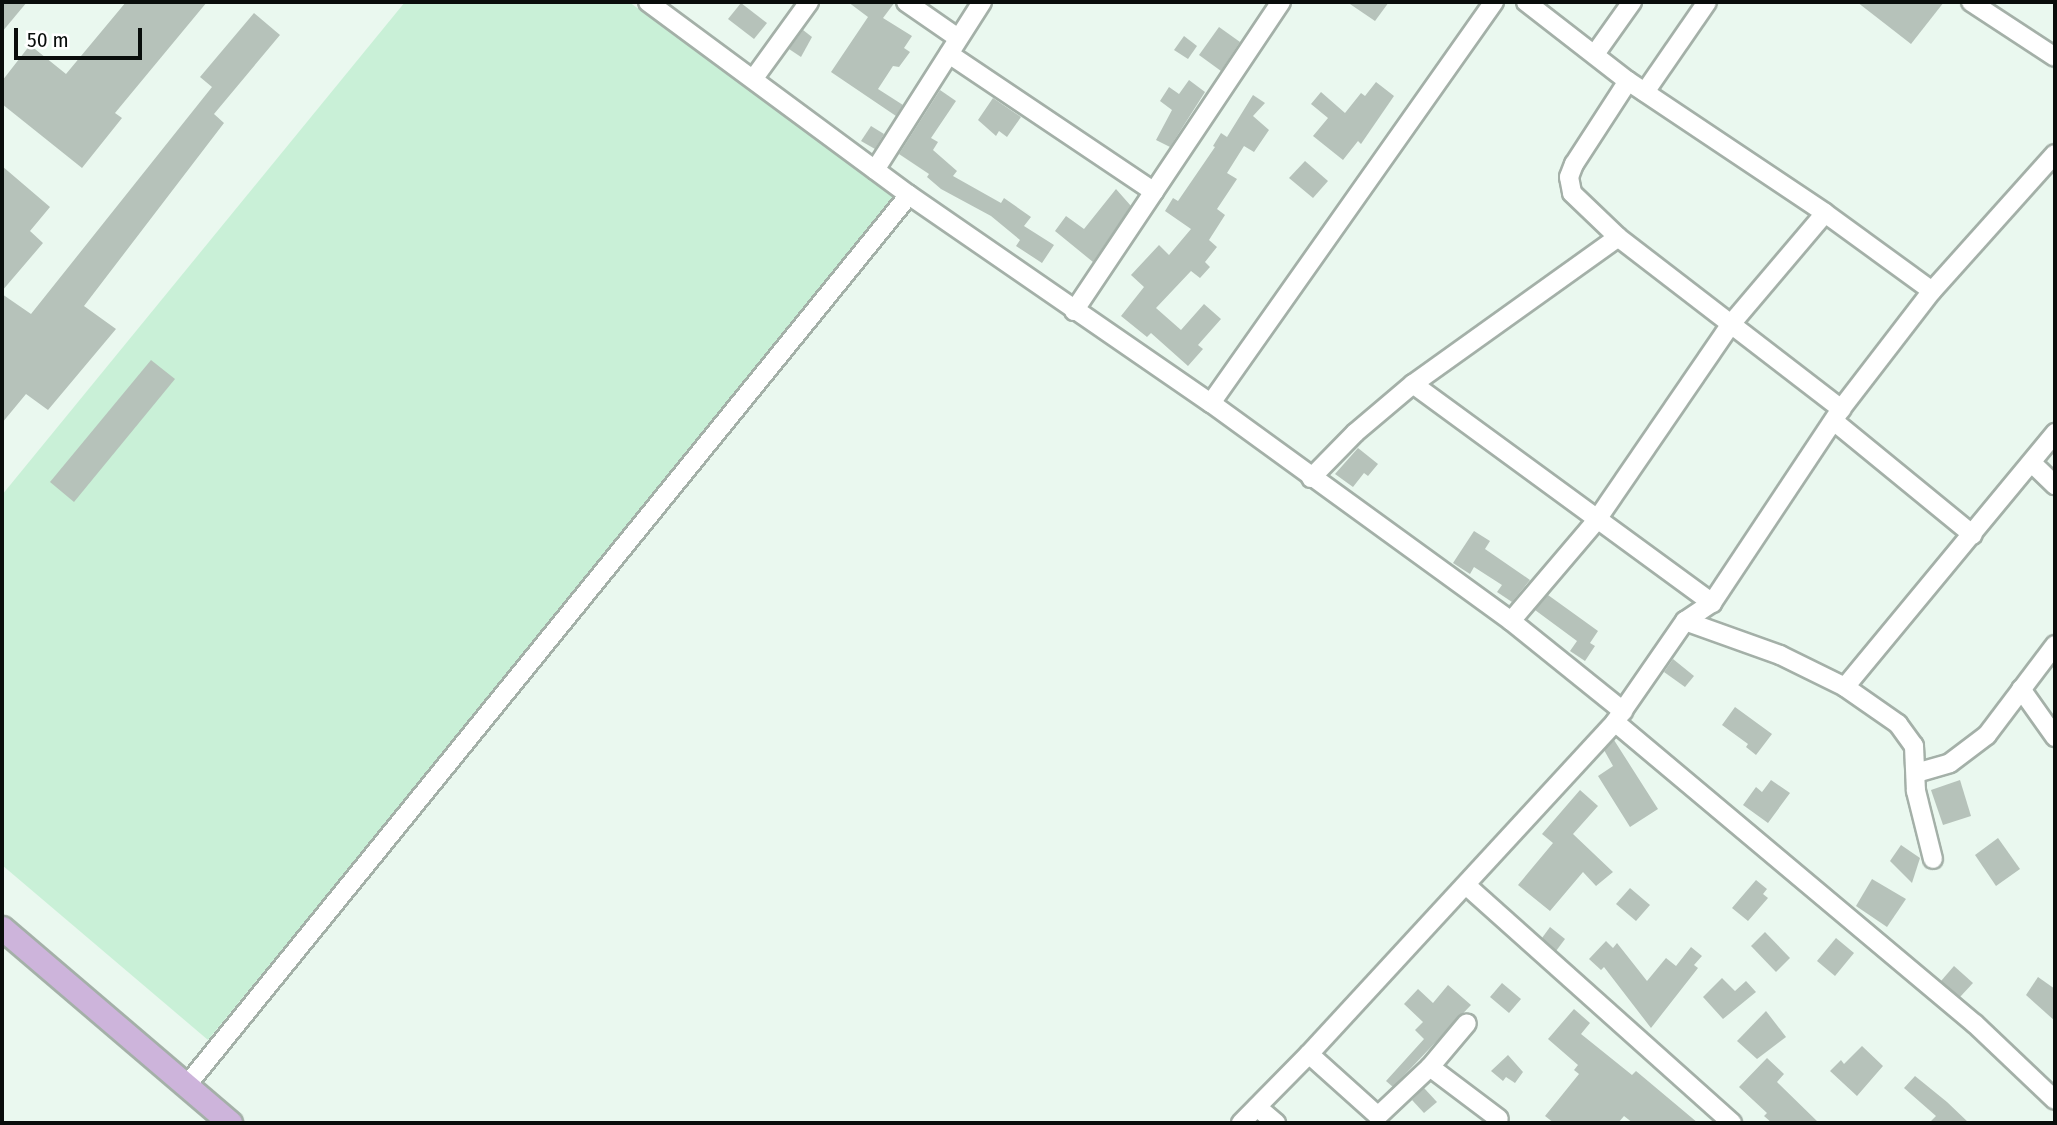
<!DOCTYPE html>
<style>
body{margin:0}
#map{position:relative;width:2057px;height:1125px;overflow:hidden;background:#eaf8ef;font-family:"Fira Sans Condensed",sans-serif}
div>[style]{position:absolute}
.green>*{inset:0;background:#c9f0d7}
.building>*{inset:0;background:#b6c2ba}
.roads{filter:drop-shadow(2px 0 #a4b0a8) drop-shadow(-2px 0 #a4b0a8) drop-shadow(0 2px #a4b0a8) drop-shadow(0 -2px #a4b0a8)}
.minor>*{height:18px;margin:-9px;padding:0 9px;transform-origin:9px;border-radius:9px;background:#fff}
.major>*{height:23px;margin:-11.5px;padding:0 11.5px;transform-origin:11.5px;border-radius:11.5px;background:#cdb4db}
span{translate:-50% -50%;white-space:nowrap;text-align:center;line-height:1.15;-webkit-text-stroke:5px #fff;paint-order:stroke}
.frame{position:absolute;inset:0;border:4px solid #090d0b;pointer-events:none}
.scale{position:absolute;left:14px;top:28px;width:128px;height:32px;box-sizing:border-box;border:4px solid #090d0b;border-top:0;padding-left:9px;font-size:21px;line-height:24px;white-space:nowrap;color:#090d0b;-webkit-text-stroke:5px #fff;paint-order:stroke}
</style>
<div id="map">
<div class="green">
<div style="clip-path:polygon(405px 2px,629px 2px,899px 196px,208px 1040px,2px 865px,2px 495px)"></div>
</div>
<div class="building">
<div style="clip-path:polygon(2px 2px,27px 2px,2px 32px)"></div>
<div style="clip-path:polygon(126px 2px,207px 2px,115px 113px,122px 118px,82px 168px,2px 104px,2px 81px,30px 45px,66px 74px)"></div>
<div style="clip-path:polygon(848px 2px,895px 2px,883px 18px,912px 36px,904px 48px,910px 52px,899px 67px,893px 66px,878px 89px,903px 105px,896px 116px,831px 72px,868px 17px)"></div>
<div style="clip-path:polygon(1347px 2px,1389px 2px,1375px 21px)"></div>
<div style="clip-path:polygon(1857px 2px,1944px 2px,1911px 44px)"></div>
<div style="clip-path:polygon(741px 3px,767px 23px,754px 39px,728px 19px)"></div>
<div style="clip-path:polygon(254px 13px,280px 35px,214px 114px,224px 123px,84px 306px,116px 329px,48px 410px,26px 394px,2px 423px,2px 294px,31px 314px,212px 87px,200px 77px)"></div>
<div style="clip-path:polygon(1219px 27px,1240px 42px,1221px 71px,1199px 55px)"></div>
<div style="clip-path:polygon(803px 30px,812px 37px,801px 57px,789px 49px)"></div>
<div style="clip-path:polygon(1184px 36px,1197px 46px,1188px 59px,1174px 50px)"></div>
<div style="clip-path:polygon(1189px 80px,1205px 92px,1170px 147px,1156px 140px,1172px 110px,1160px 101px,1169px 87px,1179px 94px)"></div>
<div style="clip-path:polygon(1376px 82px,1394px 96px,1361px 144px,1358px 141px,1343px 160px,1313px 136px,1328px 118px,1311px 104px,1321px 92px,1345px 113px,1361px 93px,1365px 96px)"></div>
<div style="clip-path:polygon(940px 90px,956px 101px,931px 138px,938px 142px,933px 150px,957px 171px,953px 176px,1001px 203px,1004px 198px,1031px 217px,1024px 226px,1054px 245px,1042px 263px,1016px 246px,1020px 240px,991px 216px,941px 189px,927px 177px,929px 174px,899px 154px)"></div>
<div style="clip-path:polygon(1253px 95px,1265px 103px,1253px 116px,1269px 130px,1254px 152px,1244px 146px,1227px 173px,1237px 179px,1217px 209px,1225px 215px,1209px 240px,1217px 247px,1205px 262px,1210px 267px,1200px 278px,1191px 271px,1156px 308px,1181px 330px,1204px 304px,1221px 319px,1198px 345px,1203px 349px,1188px 366px,1151px 333px,1147px 337px,1121px 316px,1144px 287px,1131px 275px,1159px 245px,1169px 255px,1191px 229px,1165px 211px,1173px 198px,1178px 201px,1215px 147px,1213px 146px,1221px 133px,1227px 137px)"></div>
<div style="clip-path:polygon(993px 98px,1021px 117px,1007px 137px,999px 131px,996px 136px,978px 120px)"></div>
<div style="clip-path:polygon(871px 126px,884px 134px,875px 149px,861px 141px)"></div>
<div style="clip-path:polygon(1305px 161px,1328px 181px,1313px 198px,1289px 178px)"></div>
<div style="clip-path:polygon(2px 166px,50px 207px,30px 231px,43px 243px,2px 291px)"></div>
<div style="clip-path:polygon(1116px 189px,1131px 206px,1093px 262px,1055px 231px,1066px 216px,1084px 229px)"></div>
<div style="clip-path:polygon(151px 360px,175px 379px,74px 502px,50px 482px)"></div>
<div style="clip-path:polygon(1358px 448px,1378px 464px,1368px 476px,1364px 473px,1353px 487px,1335px 474px)"></div>
<div style="clip-path:polygon(1474px 531px,1490px 541px,1485px 549px,1530px 580px,1512px 602px,1497px 592px,1502px 585px,1474px 567px,1470px 574px,1453px 563px)"></div>
<div style="clip-path:polygon(1548px 595px,1598px 631px,1590px 643px,1595px 646px,1585px 661px,1570px 651px,1577px 641px,1535px 610px)"></div>
<div style="clip-path:polygon(1673px 659px,1694px 676px,1685px 687px,1664px 672px)"></div>
<div style="clip-path:polygon(1735px 707px,1772px 734px,1756px 755px,1746px 747px,1748px 744px,1722px 725px)"></div>
<div style="clip-path:polygon(1614px 740px,1658px 809px,1630px 827px,1598px 776px,1613px 766px,1604px 750px)"></div>
<div style="clip-path:polygon(1771px 780px,1790px 793px,1768px 823px,1743px 805px,1756px 787px,1762px 792px)"></div>
<div style="clip-path:polygon(1960px 780px,1971px 816px,1943px 825px,1931px 790px)"></div>
<div style="clip-path:polygon(1580px 790px,1598px 806px,1573px 834px,1613px 872px,1596px 886px,1583px 872px,1550px 911px,1518px 885px,1553px 843px,1542px 834px)"></div>
<div style="clip-path:polygon(1998px 838px,2020px 869px,1996px 886px,1975px 855px)"></div>
<div style="clip-path:polygon(1901px 845px,1920px 858px,1912px 883px,1890px 861px)"></div>
<div style="clip-path:polygon(1872px 879px,1906px 899px,1887px 927px,1856px 906px)"></div>
<div style="clip-path:polygon(1756px 880px,1767px 889px,1763px 894px,1768px 898px,1748px 921px,1732px 908px)"></div>
<div style="clip-path:polygon(1630px 888px,1650px 905px,1636px 921px,1616px 904px)"></div>
<div style="clip-path:polygon(1550px 927px,1565px 939px,1556px 951px,1542px 938px)"></div>
<div style="clip-path:polygon(1765px 932px,1790px 958px,1776px 972px,1751px 946px)"></div>
<div style="clip-path:polygon(1836px 938px,1854px 953px,1835px 976px,1817px 961px)"></div>
<div style="clip-path:polygon(1606px 941px,1613px 948px,1617px 943px,1647px 981px,1666px 958px,1676px 966px,1691px 947px,1702px 956px,1694px 965px,1698px 968px,1651px 1028px,1604px 967px,1601px 970px,1589px 959px)"></div>
<div style="clip-path:polygon(1954px 966px,1973px 983px,1960px 997px,1941px 981px)"></div>
<div style="clip-path:polygon(2038px 977px,2055px 989px,2055px 1021px,2026px 995px)"></div>
<div style="clip-path:polygon(1722px 978px,1735px 991px,1746px 981px,1756px 992px,1723px 1019px,1703px 997px)"></div>
<div style="clip-path:polygon(1502px 983px,1521px 999px,1509px 1013px,1490px 997px)"></div>
<div style="clip-path:polygon(1448px 985px,1471px 1005px,1393px 1087px,1386px 1081px,1424px 1039px,1415px 1030px,1423px 1022px,1404px 1004px,1418px 989px,1433px 1003px)"></div>
<div style="clip-path:polygon(1574px 1009px,1590px 1023px,1581px 1034px,1632px 1075px,1636px 1071px,1698px 1123px,1633px 1123px,1624px 1116px,1618px 1123px,1554px 1123px,1545px 1116px,1579px 1074px,1574px 1070px,1578px 1065px,1548px 1039px)"></div>
<div style="clip-path:polygon(1766px 1011px,1786px 1037px,1757px 1059px,1737px 1041px)"></div>
<div style="clip-path:polygon(1862px 1046px,1883px 1066px,1857px 1096px,1830px 1071px,1841px 1060px,1844px 1064px)"></div>
<div style="clip-path:polygon(1508px 1055px,1523px 1072px,1515px 1083px,1506px 1077px,1503px 1081px,1491px 1071px)"></div>
<div style="clip-path:polygon(1767px 1058px,1784px 1074px,1777px 1082px,1819px 1123px,1772px 1123px,1764px 1116px,1767px 1113px,1739px 1087px)"></div>
<div style="clip-path:polygon(1915px 1076px,1947px 1102px,1969px 1123px,1929px 1123px,1936px 1116px,1904px 1088px)"></div>
<div style="clip-path:polygon(1424px 1088px,1437px 1102px,1424px 1113px,1412px 1100px)"></div>
</div>
<div class="roads">
<div class="minor">
<div style="left:648px;top:2px;width:325px;rotate:36.5deg"></div>
<div style="left:909px;top:195px;width:367px;rotate:34.6deg"></div>
<div style="left:1211px;top:403px;width:371px;rotate:36deg"></div>
<div style="left:1511px;top:621px;width:144px;rotate:38.8deg"></div>
<div style="left:906px;top:2px;width:63px;rotate:34.7deg"></div>
<div style="left:1526px;top:2px;width:129px;rotate:37.8deg"></div>
<div style="left:1628px;top:81px;width:237px;rotate:33.8deg"></div>
<div style="left:1825px;top:213px;width:132px;rotate:36.1deg"></div>
<div style="left:1971px;top:2px;width:100px;rotate:33.2deg"></div>
<div style="left:949px;top:54px;width:247px;rotate:33.9deg"></div>
<div style="left:1595px;top:54px;width:64px;rotate:-54.6deg"></div>
<div style="left:754px;top:78px;width:94px;rotate:-54.1deg"></div>
<div style="left:1628px;top:81px;width:99px;rotate:123deg"></div>
<div style="left:1574px;top:164px;width:14px;rotate:111deg"></div>
<div style="left:1569px;top:177px;width:16px;rotate:79deg"></div>
<div style="left:1572px;top:193px;width:64px;rotate:43.7deg"></div>
<div style="left:1618px;top:237px;width:282px;rotate:37.6deg"></div>
<div style="left:1645px;top:92px;width:109px;rotate:-55.4deg"></div>
<div style="left:875px;top:170px;width:199px;rotate:-57.5deg"></div>
<div style="left:1074px;top:311px;width:372px;rotate:-56.2deg"></div>
<div style="left:1413px;top:384px;width:371px;rotate:36.2deg"></div>
<div style="left:1211px;top:403px;width:491px;rotate:-54.8deg"></div>
<div style="left:1835px;top:422px;width:178px;rotate:39.3deg"></div>
<div style="left:2032px;top:463px;width:32px;rotate:44deg"></div>
<div style="left:1311px;top:478px;width:63px;rotate:-45.6deg"></div>
<div style="left:1355px;top:433px;width:76px;rotate:-40.2deg"></div>
<div style="left:1413px;top:384px;width:252px;rotate:-35.6deg"></div>
<div style="left:1511px;top:621px;width:131px;rotate:-49.6deg"></div>
<div style="left:1596px;top:521px;width:239px;rotate:-55.6deg"></div>
<div style="left:1731px;top:324px;width:145px;rotate:-49.7deg"></div>
<div style="left:1685px;top:621px;width:101px;rotate:19.7deg"></div>
<div style="left:1780px;top:655px;width:72px;rotate:26.2deg"></div>
<div style="left:1845px;top:687px;width:65px;rotate:34.9deg"></div>
<div style="left:1898px;top:724px;width:27px;rotate:54deg"></div>
<div style="left:1914px;top:746px;width:45px;rotate:87.5deg"></div>
<div style="left:1916px;top:791px;width:70px;rotate:76deg"></div>
<div style="left:1845px;top:687px;width:330px;rotate:-50.4deg"></div>
<div style="left:2021px;top:689px;width:59px;rotate:54.7deg"></div>
<div style="left:1615px;top:722px;width:470px;rotate:40deg"></div>
<div style="left:1975px;top:1024px;width:110px;rotate:43.5deg"></div>
<div style="left:1916px;top:773px;width:35px;rotate:-16deg"></div>
<div style="left:1950px;top:763px;width:46px;rotate:-37.1deg"></div>
<div style="left:1987px;top:735px;width:113px;rotate:-52.9deg"></div>
<div style="left:1466px;top:885px;width:357px;rotate:41.8deg"></div>
<div style="left:1309px;top:1054px;width:93px;rotate:41.9deg"></div>
<div style="left:1378px;top:1116px;width:71px;rotate:-43.3deg"></div>
<div style="left:1430px;top:1067px;width:57px;rotate:-49.9deg"></div>
<div style="left:1430px;top:1067px;width:86px;rotate:37deg"></div>
<div style="left:187px;top:1085px;width:1146px;rotate:-50.95deg"></div>
<div style="left:1257px;top:1107px;width:25px;rotate:40deg"></div>
<div style="left:1241px;top:1123px;width:97px;rotate:-45.4deg"></div>
<div style="left:1309px;top:1054px;width:452px;rotate:-47.3deg"></div>
<div style="left:1615px;top:722px;width:123px;rotate:-55.3deg"></div>
<div style="left:1685px;top:621px;width:32px;rotate:-34deg"></div>
<div style="left:1712px;top:603px;width:233px;rotate:-56.4deg"></div>
<div style="left:1841px;top:409px;width:149px;rotate:-52.4deg"></div>
<div style="left:1932px;top:291px;width:184px;rotate:-48.1deg"></div>
</div>
<div class="major">
<div style="left:2px;top:928px;width:300px;rotate:40.5deg"></div>
</div>
</div>
<div class="frame"></div>
<div class="scale">50 m</div>
</div>
